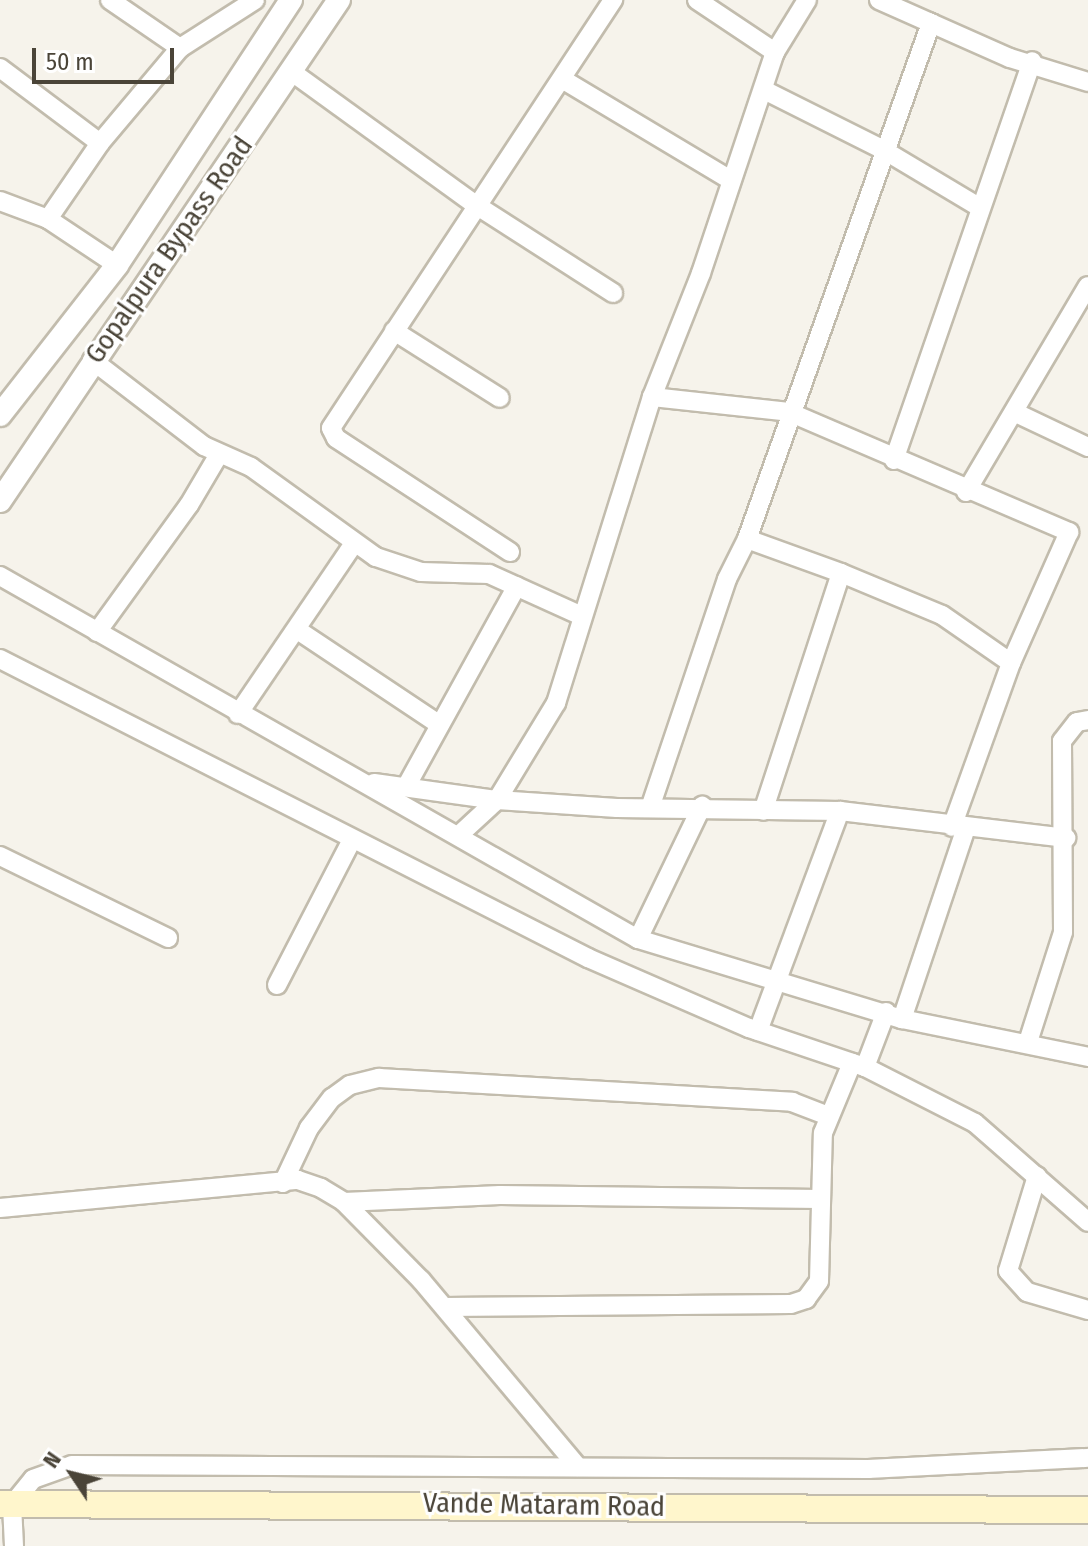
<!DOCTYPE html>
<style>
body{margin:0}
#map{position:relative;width:1088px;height:1546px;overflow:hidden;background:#f6f3eb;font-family:"Fira Sans Condensed",sans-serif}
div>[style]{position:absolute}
.roads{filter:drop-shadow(2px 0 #c2bcad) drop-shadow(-2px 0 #c2bcad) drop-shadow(0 2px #c2bcad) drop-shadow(0 -2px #c2bcad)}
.minor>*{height:18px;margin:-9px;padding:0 9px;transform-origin:9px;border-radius:9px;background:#fff}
.tertiary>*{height:22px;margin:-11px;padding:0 11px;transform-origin:11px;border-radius:11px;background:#fff}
.secondary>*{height:26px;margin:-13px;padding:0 13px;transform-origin:13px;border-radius:13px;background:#fff6cc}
span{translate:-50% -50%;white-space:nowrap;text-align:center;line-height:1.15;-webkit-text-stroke:6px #fff;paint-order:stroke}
.street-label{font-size:28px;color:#4a4438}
.north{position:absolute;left:32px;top:1434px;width:80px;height:80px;-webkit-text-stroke:6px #fff;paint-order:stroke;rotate:305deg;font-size:22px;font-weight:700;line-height:32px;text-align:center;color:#4a4438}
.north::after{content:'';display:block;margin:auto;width:28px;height:36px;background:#4a4438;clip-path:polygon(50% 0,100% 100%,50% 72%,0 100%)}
.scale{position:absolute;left:32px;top:48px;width:142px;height:36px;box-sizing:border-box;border:4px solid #4a4438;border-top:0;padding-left:10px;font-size:24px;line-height:28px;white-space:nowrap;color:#4a4438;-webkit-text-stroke:6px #fff;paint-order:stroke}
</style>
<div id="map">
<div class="roads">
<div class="minor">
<div style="left:110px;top:0;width:85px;rotate:34.4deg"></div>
<div style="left:697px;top:0;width:94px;rotate:33.7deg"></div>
<div style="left:879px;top:0;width:143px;rotate:23.9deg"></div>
<div style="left:1010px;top:58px;width:82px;rotate:17.1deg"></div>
<div style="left:0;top:68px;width:125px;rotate:36.9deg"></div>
<div style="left:292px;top:72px;width:227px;rotate:35.9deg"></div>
<div style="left:476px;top:205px;width:163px;rotate:32.7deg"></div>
<div style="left:562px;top:79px;width:197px;rotate:30.9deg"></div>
<div style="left:764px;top:90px;width:132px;rotate:26.6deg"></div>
<div style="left:882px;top:149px;width:113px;rotate:30.9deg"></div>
<div style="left:0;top:201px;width:51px;rotate:20.6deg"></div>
<div style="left:48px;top:219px;width:83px;rotate:33.7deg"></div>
<div style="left:48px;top:219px;width:92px;rotate:-55.6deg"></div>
<div style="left:100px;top:143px;width:124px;rotate:-49.9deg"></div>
<div style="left:180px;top:48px;width:89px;rotate:-32.6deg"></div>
<div style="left:394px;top:331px;width:125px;rotate:32.3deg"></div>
<div style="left:92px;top:360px;width:141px;rotate:37.5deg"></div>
<div style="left:204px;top:446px;width:51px;rotate:24.1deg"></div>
<div style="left:251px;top:467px;width:154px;rotate:35.8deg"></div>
<div style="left:376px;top:557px;width:47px;rotate:18.4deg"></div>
<div style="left:421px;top:572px;width:68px;rotate:1.7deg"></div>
<div style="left:489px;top:574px;width:102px;rotate:24.3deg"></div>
<div style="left:652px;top:397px;width:138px;rotate:6.2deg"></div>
<div style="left:789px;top:412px;width:305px;rotate:23.2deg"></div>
<div style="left:1069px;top:532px;width:143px;rotate:113.9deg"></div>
<div style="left:1011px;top:663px;width:174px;rotate:109.8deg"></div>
<div style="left:1014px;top:412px;width:82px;rotate:25.3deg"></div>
<div style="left:894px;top:460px;width:422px;rotate:-70.9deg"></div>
<div style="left:966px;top:492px;width:239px;rotate:-59.4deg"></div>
<div style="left:747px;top:539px;width:100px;rotate:19.9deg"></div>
<div style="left:841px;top:573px;width:250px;rotate:108.1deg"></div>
<div style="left:510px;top:552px;width:208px;rotate:-146.8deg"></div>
<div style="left:336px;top:438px;width:11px;rotate:-117deg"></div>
<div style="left:331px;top:428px;width:513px;rotate:-56.62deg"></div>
<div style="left:841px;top:573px;width:109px;rotate:22.6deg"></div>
<div style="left:942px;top:615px;width:84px;rotate:34.8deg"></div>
<div style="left:0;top:576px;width:734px;rotate:29.64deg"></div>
<div style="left:638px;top:939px;width:276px;rotate:16.9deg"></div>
<div style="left:902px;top:1019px;width:190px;rotate:11.5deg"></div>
<div style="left:299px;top:631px;width:169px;rotate:33.7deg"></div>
<div style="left:97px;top:632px;width:157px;rotate:-54.1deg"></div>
<div style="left:189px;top:505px;width:57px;rotate:-59.4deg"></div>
<div style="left:0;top:659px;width:660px;rotate:26.95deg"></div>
<div style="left:588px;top:958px;width:176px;rotate:23.5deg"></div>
<div style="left:749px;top:1028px;width:122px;rotate:18.6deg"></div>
<div style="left:238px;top:714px;width:207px;rotate:-55.8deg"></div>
<div style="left:374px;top:783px;width:124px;rotate:7.9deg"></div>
<div style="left:497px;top:800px;width:120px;rotate:3.8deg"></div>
<div style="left:617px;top:808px;width:223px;rotate:0.8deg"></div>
<div style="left:840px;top:811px;width:228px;rotate:6.8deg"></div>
<div style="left:407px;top:785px;width:227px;rotate:-61.1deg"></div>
<div style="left:651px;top:805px;width:238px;rotate:-71.4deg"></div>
<div style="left:727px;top:579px;width:45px;rotate:-63.4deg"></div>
<div style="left:747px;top:539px;width:548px;rotate:-70.37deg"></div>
<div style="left:458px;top:836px;width:53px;rotate:-42.7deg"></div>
<div style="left:497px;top:800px;width:114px;rotate:-58.7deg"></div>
<div style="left:556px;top:703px;width:321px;rotate:-72.6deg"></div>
<div style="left:652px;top:397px;width:133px;rotate:-68.4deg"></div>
<div style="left:701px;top:273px;width:233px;rotate:-71.5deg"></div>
<div style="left:775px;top:52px;width:61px;rotate:-58.4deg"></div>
<div style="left:0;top:856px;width:187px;rotate:26deg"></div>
<div style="left:638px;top:939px;width:148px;rotate:-64.3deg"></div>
<div style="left:277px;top:985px;width:163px;rotate:-62.7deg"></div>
<div style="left:886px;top:1012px;width:59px;rotate:110.9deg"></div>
<div style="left:865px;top:1067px;width:123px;rotate:27deg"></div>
<div style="left:975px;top:1123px;width:150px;rotate:41.2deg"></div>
<div style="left:902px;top:1019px;width:201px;rotate:-71.5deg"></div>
<div style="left:758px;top:1031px;width:235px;rotate:-69.6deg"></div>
<div style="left:1028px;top:1042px;width:115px;rotate:-72.3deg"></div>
<div style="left:1063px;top:932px;width:191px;rotate:-90.3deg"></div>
<div style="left:1062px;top:741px;width:24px;rotate:-52deg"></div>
<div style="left:1077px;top:722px;width:11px;rotate:-10deg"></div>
<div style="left:1037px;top:1176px;width:99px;rotate:107deg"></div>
<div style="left:1008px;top:1271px;width:28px;rotate:48deg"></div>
<div style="left:1027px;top:1292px;width:64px;rotate:16.4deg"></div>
<div style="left:283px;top:1183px;width:61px;rotate:-64.7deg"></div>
<div style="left:309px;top:1128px;width:38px;rotate:-53deg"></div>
<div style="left:332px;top:1098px;width:22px;rotate:-36deg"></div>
<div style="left:350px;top:1085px;width:30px;rotate:-14deg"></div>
<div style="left:379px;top:1078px;width:414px;rotate:3.3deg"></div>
<div style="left:792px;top:1102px;width:40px;rotate:21deg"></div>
<div style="left:344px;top:1202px;width:156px;rotate:-2.6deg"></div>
<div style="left:500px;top:1195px;width:320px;rotate:0.7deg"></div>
<div style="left:0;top:1208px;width:299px;rotate:-5.4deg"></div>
<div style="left:298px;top:1180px;width:24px;rotate:19deg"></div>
<div style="left:321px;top:1188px;width:27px;rotate:31deg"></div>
<div style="left:344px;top:1202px;width:110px;rotate:45.4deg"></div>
<div style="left:421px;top:1280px;width:244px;rotate:50deg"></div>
<div style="left:445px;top:1307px;width:346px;rotate:-0.5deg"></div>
<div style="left:791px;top:1304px;width:16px;rotate:-18deg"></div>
<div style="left:806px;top:1299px;width:22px;rotate:-54deg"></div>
<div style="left:819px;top:1281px;width:148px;rotate:-88.5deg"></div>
<div style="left:823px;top:1133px;width:76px;rotate:-67.5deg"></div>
<div style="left:14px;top:1546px;width:41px;rotate:-92.8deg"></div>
<div style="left:12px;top:1505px;width:33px;rotate:-51deg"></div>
<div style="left:33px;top:1479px;width:41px;rotate:-19.7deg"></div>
<div style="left:72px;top:1465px;width:796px;rotate:0.29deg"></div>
<div style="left:868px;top:1469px;width:220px;rotate:-2.9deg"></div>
</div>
<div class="tertiary">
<div style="left:0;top:415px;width:190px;rotate:-52deg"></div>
<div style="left:117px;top:265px;width:317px;rotate:-56.7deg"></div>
<div style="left:0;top:501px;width:605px;rotate:-55.92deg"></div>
</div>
<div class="secondary">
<div style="left:0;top:1504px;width:1088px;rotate:0.32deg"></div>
</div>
</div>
<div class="street-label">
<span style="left:169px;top:250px;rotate:-55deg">Gopalpura Bypass Road</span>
<span style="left:544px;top:1505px;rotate:1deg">Vande Mataram Road</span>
</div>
<div class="north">N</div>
<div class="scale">50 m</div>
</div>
